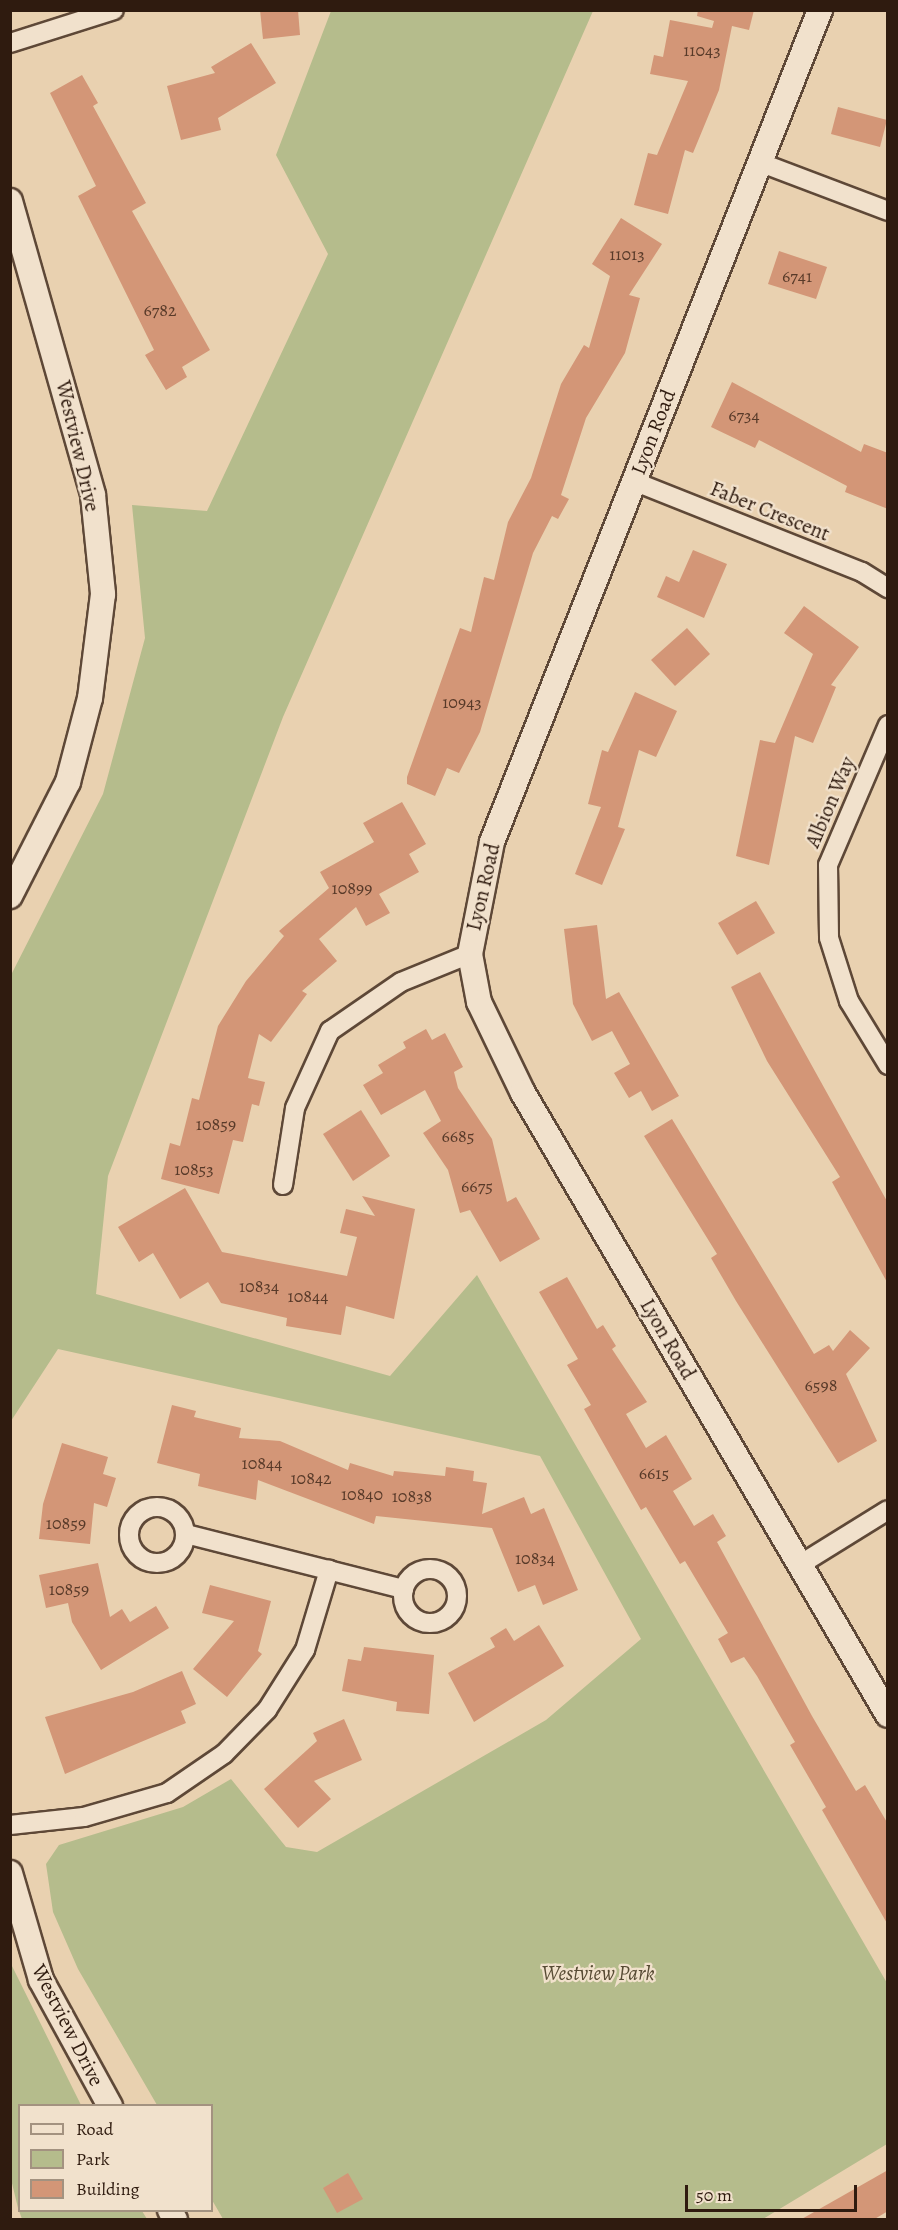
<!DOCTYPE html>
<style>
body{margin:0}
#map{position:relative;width:898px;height:2230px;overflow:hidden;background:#e9d1b0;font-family:Alegreya,serif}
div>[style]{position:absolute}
.green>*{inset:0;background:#b5bc8c}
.building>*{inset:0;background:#d39677}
.roads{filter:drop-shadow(2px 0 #5e4837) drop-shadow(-2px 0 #5e4837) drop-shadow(0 2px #5e4837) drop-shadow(0 -2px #5e4837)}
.minor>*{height:18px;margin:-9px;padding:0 9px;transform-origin:9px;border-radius:9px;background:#f1e1cc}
.minor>.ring{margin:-9px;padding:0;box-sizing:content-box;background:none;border:18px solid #f1e1cc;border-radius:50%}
.tertiary>*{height:24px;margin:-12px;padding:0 12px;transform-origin:12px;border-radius:12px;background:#f1e1cc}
span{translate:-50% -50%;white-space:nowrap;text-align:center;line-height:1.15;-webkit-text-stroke:4.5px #f1e1cc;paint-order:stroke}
.number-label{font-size:18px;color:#583a29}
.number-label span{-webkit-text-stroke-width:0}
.street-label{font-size:21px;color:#2f1b0f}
.park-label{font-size:21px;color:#574b34;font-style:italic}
.frame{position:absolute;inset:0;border:12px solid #2f1b0f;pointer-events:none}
.legend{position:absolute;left:18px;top:2104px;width:195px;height:108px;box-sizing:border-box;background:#f1e1cc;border:2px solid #a39280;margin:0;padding:8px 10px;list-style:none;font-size:18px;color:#2f1b0f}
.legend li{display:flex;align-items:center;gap:12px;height:30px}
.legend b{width:30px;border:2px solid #a39280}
.scale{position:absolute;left:685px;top:2185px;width:172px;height:27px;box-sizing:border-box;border:3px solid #2f1b0f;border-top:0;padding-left:8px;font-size:18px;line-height:21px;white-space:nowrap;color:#2f1b0f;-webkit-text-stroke:4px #f1e1cc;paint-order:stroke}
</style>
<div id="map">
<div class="green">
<div style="clip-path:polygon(331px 11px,593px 11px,283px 717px,108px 1176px,96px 1294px,390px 1376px,477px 1275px,887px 1983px,887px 2144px,763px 2219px,223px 2219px,212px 2200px,212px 2106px,157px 2105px,78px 1969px,53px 1912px,46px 1864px,59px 1845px,183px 1807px,231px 1779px,286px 1847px,317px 1852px,546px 1720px,641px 1639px,540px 1456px,58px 1349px,11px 1421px,11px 975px,103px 794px,145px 638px,132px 505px,207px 511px,328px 254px,276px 155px)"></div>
<div style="clip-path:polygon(11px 1964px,81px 2105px,20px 2106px,20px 2210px,142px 2211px,147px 2219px,22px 2219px,18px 2208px,10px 2175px)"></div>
</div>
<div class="building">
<div style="clip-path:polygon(260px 10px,298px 10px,300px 35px,263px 39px)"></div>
<div style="clip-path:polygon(698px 10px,754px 10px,749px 30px,732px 26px,719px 90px,693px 153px,685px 150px,668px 214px,634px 205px,648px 153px,657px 155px,688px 81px,650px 74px,654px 55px,663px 57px,670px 20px,712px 28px,714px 21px,697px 16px)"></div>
<div style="clip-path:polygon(251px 43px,276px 83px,218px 118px,221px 130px,181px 140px,167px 86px,215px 73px,211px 67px)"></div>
<div style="clip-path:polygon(82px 75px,98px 103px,93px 106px,146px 203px,132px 211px,210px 350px,182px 367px,187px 377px,166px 390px,145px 355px,154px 350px,78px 196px,96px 186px,50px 93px)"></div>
<div style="clip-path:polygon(838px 107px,887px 120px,880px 147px,831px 134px)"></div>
<div style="clip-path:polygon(621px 218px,662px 244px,629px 295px,640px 298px,625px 353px,586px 418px,561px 495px,569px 499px,558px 519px,552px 516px,533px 553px,480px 732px,459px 773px,447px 768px,435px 796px,407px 784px,407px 777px,460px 628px,471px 632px,484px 577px,494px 580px,508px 522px,531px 478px,561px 384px,584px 345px,589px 348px,610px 276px,592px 264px)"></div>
<div style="clip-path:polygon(779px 251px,827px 267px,816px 299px,768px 284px)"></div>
<div style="clip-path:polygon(732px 382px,861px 452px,864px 444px,888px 453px,888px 509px,845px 492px,847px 486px,759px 440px,755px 448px,711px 427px)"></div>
<div style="clip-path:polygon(693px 550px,727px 564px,704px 618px,657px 597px,666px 576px,679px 582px)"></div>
<div style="clip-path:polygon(804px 606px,859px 647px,831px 685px,836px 687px,813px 743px,795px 736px,769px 865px,736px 856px,760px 740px,775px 743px,813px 654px,784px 633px)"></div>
<div style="clip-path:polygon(687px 628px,710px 654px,675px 686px,651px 660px)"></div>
<div style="clip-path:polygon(635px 692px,677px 711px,656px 757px,639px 750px,618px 827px,625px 829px,602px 885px,575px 874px,601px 807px,588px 804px,602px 750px,608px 752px)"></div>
<div style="clip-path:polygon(402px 802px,426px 844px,409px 854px,419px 872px,379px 894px,390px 913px,366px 926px,356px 907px,319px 939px,337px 961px,302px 991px,307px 994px,271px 1042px,259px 1034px,248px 1078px,265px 1082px,259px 1106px,252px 1104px,243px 1142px,233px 1140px,219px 1194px,161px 1179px,170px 1143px,180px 1146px,192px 1098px,199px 1100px,218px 1026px,246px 981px,284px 936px,279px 931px,329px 888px,320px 872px,374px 842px,363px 823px)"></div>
<div style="clip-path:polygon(756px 901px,775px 933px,737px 955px,718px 923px)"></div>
<div style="clip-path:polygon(597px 925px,606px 999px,619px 992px,679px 1096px,652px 1111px,641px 1091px,629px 1098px,614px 1073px,630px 1064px,612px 1031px,592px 1041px,573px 1004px,564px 929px)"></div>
<div style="clip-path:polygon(760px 972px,888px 1203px,888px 1284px,832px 1182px,840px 1177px,767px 1061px,731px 987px)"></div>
<div style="clip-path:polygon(426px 1029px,432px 1040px,445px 1033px,463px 1067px,454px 1072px,458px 1088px,492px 1139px,507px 1202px,516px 1197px,540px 1239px,500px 1262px,470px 1210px,460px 1213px,448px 1170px,423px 1133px,441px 1121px,425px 1090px,381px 1115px,363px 1085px,383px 1073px,378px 1065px,406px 1048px,403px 1042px)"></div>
<div style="clip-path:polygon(361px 1110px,390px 1156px,353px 1181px,323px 1134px)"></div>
<div style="clip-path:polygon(672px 1119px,814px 1354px,829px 1345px,833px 1351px,850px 1330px,870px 1348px,846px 1374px,877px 1441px,838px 1463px,736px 1301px,711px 1258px,717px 1254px,644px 1136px)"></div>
<div style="clip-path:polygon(185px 1188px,222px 1252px,347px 1276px,357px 1237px,340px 1233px,346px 1209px,375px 1216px,362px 1196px,415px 1209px,394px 1319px,346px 1306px,341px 1335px,286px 1326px,287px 1318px,221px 1303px,208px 1282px,180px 1299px,153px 1253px,139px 1262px,118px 1227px)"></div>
<div style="clip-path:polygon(567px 1277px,597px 1329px,603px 1325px,616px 1346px,612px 1349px,647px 1402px,626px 1414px,646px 1448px,666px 1435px,692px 1479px,673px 1491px,694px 1526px,713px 1514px,726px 1536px,717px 1542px,812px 1716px,856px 1791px,865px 1785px,888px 1824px,888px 1925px,822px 1810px,826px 1807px,790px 1745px,795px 1742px,757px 1676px,744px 1657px,731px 1663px,718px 1639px,728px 1633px,685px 1561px,680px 1564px,646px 1507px,641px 1510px,584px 1409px,591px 1405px,567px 1365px,578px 1359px,539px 1292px)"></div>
<div style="clip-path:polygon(172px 1405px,196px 1411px,194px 1417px,241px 1428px,239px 1438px,280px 1441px,348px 1470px,350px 1463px,393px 1476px,394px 1471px,445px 1476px,446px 1467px,474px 1471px,473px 1481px,487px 1483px,482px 1514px,524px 1497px,531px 1514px,544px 1508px,578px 1590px,543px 1605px,535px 1585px,518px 1592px,492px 1528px,376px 1516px,374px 1524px,258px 1480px,256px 1500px,198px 1486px,200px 1474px,157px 1463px)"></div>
<div style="clip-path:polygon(62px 1443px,108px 1457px,103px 1474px,116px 1478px,107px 1507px,94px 1503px,90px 1544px,39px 1539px,43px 1504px)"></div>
<div style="clip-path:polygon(98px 1563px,110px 1617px,122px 1609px,130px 1622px,156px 1606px,169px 1628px,101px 1670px,72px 1622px,68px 1603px,46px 1608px,39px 1575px)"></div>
<div style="clip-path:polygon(210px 1585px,271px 1601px,258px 1651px,262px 1654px,227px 1697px,193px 1669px,234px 1621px,202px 1613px)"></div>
<div style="clip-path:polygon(539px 1625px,564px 1666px,474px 1722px,448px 1673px,495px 1647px,490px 1638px,506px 1628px,514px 1641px)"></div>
<div style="clip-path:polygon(364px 1647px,434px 1655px,429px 1714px,396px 1711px,397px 1702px,342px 1691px,348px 1659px,361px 1661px)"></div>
<div style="clip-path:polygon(182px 1671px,196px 1704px,181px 1711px,186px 1723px,65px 1774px,45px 1717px,133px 1692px)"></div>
<div style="clip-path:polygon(344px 1719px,362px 1760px,314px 1781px,331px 1799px,298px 1828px,264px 1789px,317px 1741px,313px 1733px)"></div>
<div style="clip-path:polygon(888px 2170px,888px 2211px,873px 2220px,800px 2220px)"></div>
<div style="clip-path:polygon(348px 2173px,363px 2199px,337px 2213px,323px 2188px)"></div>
</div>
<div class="roads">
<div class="minor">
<div style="left:10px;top:43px;width:109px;rotate:-17.6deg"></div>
<div style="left:759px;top:162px;width:138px;rotate:20.8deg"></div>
<div style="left:633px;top:481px;width:246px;rotate:21.7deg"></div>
<div style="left:862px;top:572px;width:31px;rotate:32deg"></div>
<div style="left:888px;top:725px;width:152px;rotate:113.2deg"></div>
<div style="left:828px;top:865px;width:73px;rotate:89.2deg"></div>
<div style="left:829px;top:938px;width:66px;rotate:72.4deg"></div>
<div style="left:849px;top:1001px;width:75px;rotate:58.6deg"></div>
<div style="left:283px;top:1185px;width:78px;rotate:-81.1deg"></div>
<div style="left:295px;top:1108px;width:85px;rotate:-65.6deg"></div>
<div style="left:330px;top:1031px;width:86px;rotate:-34.6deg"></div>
<div style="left:401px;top:982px;width:74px;rotate:-22.1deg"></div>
<div class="ring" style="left:129px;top:1507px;width:38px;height:38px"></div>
<div style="left:186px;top:1534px;width:225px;rotate:14.2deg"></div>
<div style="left:801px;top:1564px;width:102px;rotate:-31.8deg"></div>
<div class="ring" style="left:403px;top:1569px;width:36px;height:36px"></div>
<div style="left:10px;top:1825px;width:74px;rotate:-6.2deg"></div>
<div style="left:84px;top:1817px;width:86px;rotate:-16.1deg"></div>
<div style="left:167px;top:1793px;width:69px;rotate:-34.4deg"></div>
<div style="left:224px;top:1754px;width:62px;rotate:-45.7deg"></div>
<div style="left:267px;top:1710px;width:71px;rotate:-57.7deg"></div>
<div style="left:305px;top:1650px;width:84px;rotate:-73.3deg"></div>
</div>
<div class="tertiary">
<div style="left:820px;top:10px;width:894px;rotate:111.52deg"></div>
<div style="left:492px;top:842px;width:114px;rotate:101.1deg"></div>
<div style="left:470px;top:954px;width:49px;rotate:79.4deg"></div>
<div style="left:479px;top:1002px;width:101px;rotate:64.2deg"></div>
<div style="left:523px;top:1093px;width:721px;rotate:59.59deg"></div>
<div style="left:10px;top:201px;width:305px;rotate:74.2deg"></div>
<div style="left:93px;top:495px;width:100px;rotate:84.2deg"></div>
<div style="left:103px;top:594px;width:105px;rotate:97.1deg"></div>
<div style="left:90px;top:698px;width:87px;rotate:104.7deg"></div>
<div style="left:68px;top:782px;width:128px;rotate:117deg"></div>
<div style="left:10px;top:1873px;width:111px;rotate:73.8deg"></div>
<div style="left:41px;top:1980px;width:144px;rotate:61.3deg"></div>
<div style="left:170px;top:2210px;width:11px;rotate:63deg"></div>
</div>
</div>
<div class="number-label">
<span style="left:702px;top:50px">11043</span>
<span style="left:627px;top:254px">11013</span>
<span style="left:797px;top:276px">6741</span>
<span style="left:160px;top:310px">6782</span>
<span style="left:744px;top:415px">6734</span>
<span style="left:462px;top:702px">10943</span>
<span style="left:352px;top:888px">10899</span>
<span style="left:216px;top:1124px">10859</span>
<span style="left:458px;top:1136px">6685</span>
<span style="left:194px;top:1169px">10853</span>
<span style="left:477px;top:1186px">6675</span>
<span style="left:259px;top:1286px">10834</span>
<span style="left:308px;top:1296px">10844</span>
<span style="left:821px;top:1385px">6598</span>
<span style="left:262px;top:1463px">10844</span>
<span style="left:654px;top:1473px">6615</span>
<span style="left:311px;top:1478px">10842</span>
<span style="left:362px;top:1494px">10840</span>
<span style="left:412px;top:1496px">10838</span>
<span style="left:66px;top:1523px">10859</span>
<span style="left:535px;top:1558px">10834</span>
<span style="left:69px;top:1589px">10859</span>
</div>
<div class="street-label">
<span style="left:653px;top:432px;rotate:-69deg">Lyon Road</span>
<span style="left:78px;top:446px;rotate:77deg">Westview Drive</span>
<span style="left:770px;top:511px;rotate:22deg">Faber Crescent</span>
<span style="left:830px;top:802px;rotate:-67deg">Albion Way</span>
<span style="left:483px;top:887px;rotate:-77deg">Lyon Road</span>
<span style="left:668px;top:1339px;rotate:60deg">Lyon Road</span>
<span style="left:68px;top:2025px;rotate:63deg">Westview Drive</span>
</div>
<div class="park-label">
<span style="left:598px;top:1973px">Westview Park</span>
</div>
<div class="frame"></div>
<ul class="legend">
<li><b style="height:8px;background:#f1e1cc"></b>Road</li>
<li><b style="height:16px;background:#b5bc8c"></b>Park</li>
<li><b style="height:16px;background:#d39677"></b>Building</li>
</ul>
<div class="scale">50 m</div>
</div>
